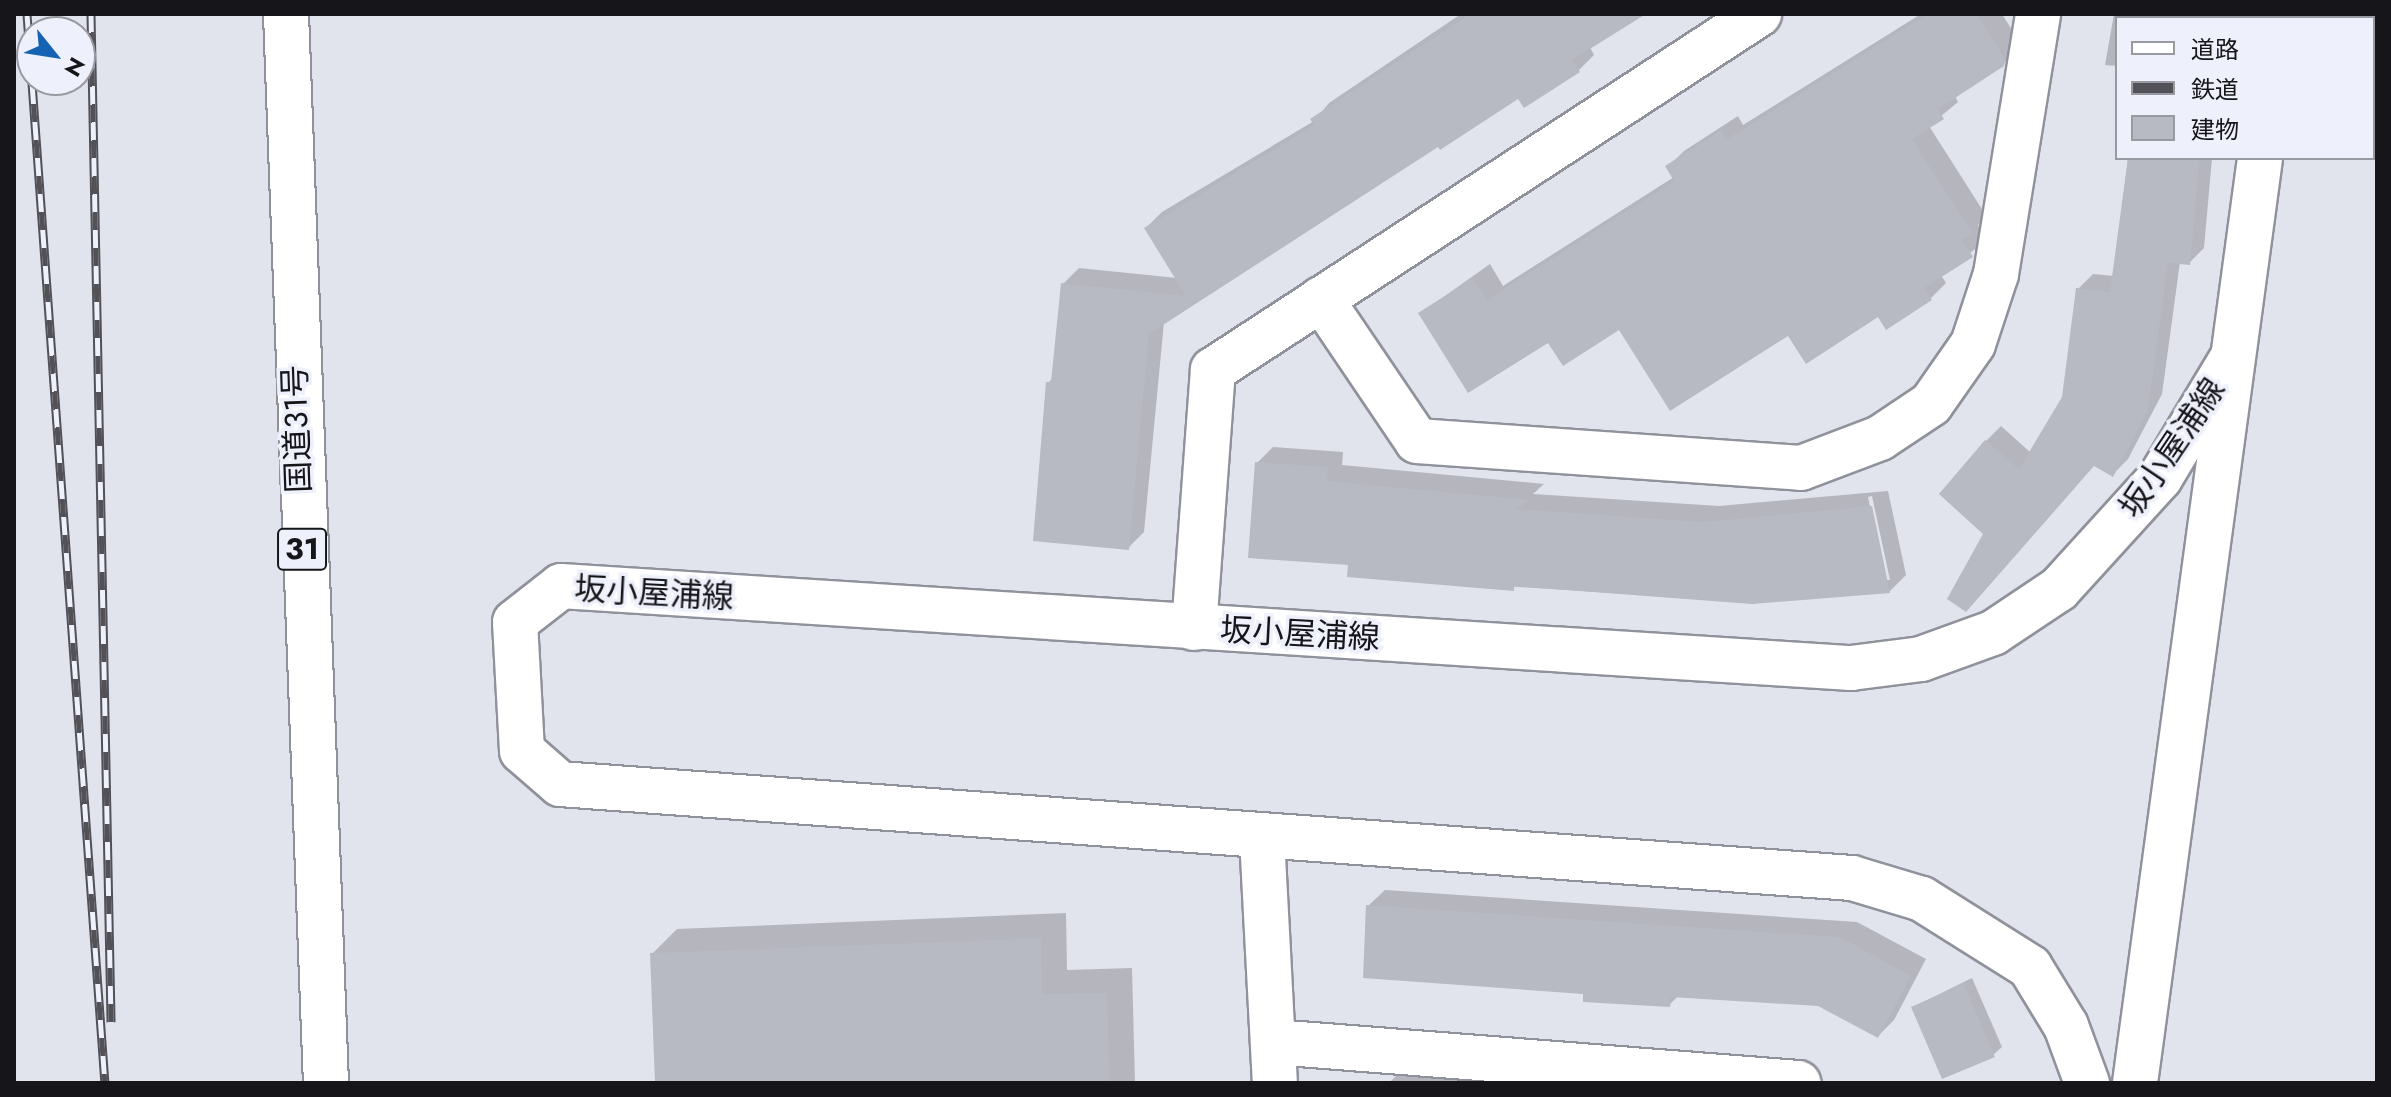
<!DOCTYPE html>
<meta charset="utf-8">
<style>
body{margin:0}
#map{position:relative;width:2391px;height:1097px;overflow:hidden;background:#e1e3ed;font-family:Jost,"Noto Sans JP",sans-serif}
div>[style]{position:absolute}
.shadow>*{inset:0;background:#0003}
.building>*{inset:0;background:#b7b9c3}
.roads{filter:drop-shadow(2px 0 #90929b) drop-shadow(-2px 0 #90929b) drop-shadow(0 2px #90929b) drop-shadow(0 -2px #90929b)}
.street>*{height:44px;margin:-22px;padding:0 22px;transform-origin:22px;border-radius:22px;background:#fff}
.secondary>*{height:44px;margin:-22px;padding:0 22px;transform-origin:22px;border-radius:22px;background:#fff}
.highway>*{height:44px;margin:-22px;padding:0 22px;transform-origin:22px;border-radius:22px;background:#fff}
.rail>*{height:9px;margin-top:-4.5px;transform-origin:0;background:repeating-linear-gradient(90deg,#eef0fb 0 18px,#515157 0 36px);box-sizing:border-box;border-block:2px solid #515157}
span{translate:-50% -50%;white-space:nowrap;text-align:center;line-height:1.15;-webkit-text-stroke:7px #eef0fb;paint-order:stroke}
.shield-label span{padding:2px 6px;background:#eef0fb;border:2px solid;border-radius:6px;-webkit-text-stroke-width:0}
.shield-label{font-size:30px;color:#16161a;font-weight:700}
.street-label{font-size:32px;color:#16161a}
.frame{position:absolute;inset:0;border:16px solid #16161a;pointer-events:none}
.legend{position:absolute;left:2115px;top:16px;width:260px;height:144px;box-sizing:border-box;background:#eef0fb;border:2px solid #9899a1;margin:0;padding:10px 14px;list-style:none;font-size:24px;color:#16161a}
.legend li{display:flex;align-items:center;gap:16px;height:40px}
.legend b{width:40px;border:2px solid #9899a1}
.north{position:absolute;left:16px;top:16px;width:80px;height:80px;box-sizing:border-box;background:#eef0fb;border:2px solid #9899a1;border-radius:50%;rotate:120deg;font-size:22px;font-weight:700;line-height:32px;text-align:center;color:#16161a}
.north::after{content:'';display:block;margin:auto;width:28px;height:36px;background:#1464b3;clip-path:polygon(50% 0,100% 100%,50% 72%,0 100%)}
</style>
<div id="map">
<div class="shadow">
<div style="clip-path:polygon(1461px 14px,1642px 14px,1590px 47px,1594px 55px,1578px 71px,1519px 96px,1438px 144px,1164px 322px,1144px 532px,1128px 548px,1048px 383px,1054px 377px,1063px 284px,1079px 268px,1177px 278px,1146px 228px,1162px 212px,1314px 121px,1329px 103px)"></div>
<div style="clip-path:polygon(1921px 14px,2002px 14px,2020px 43px,2003px 65px,1955px 96px,1958px 102px,1929px 126px,1987px 217px,1978px 225px,1987px 240px,1941px 275px,1946px 283px,1930px 299px,1789px 333px,1620px 327px,1548px 340px,1421px 313px,1490px 264px,1503px 286px,1674px 177px,1668px 167px,1684px 151px,1738px 116px,1743px 125px)"></div>
<div style="clip-path:polygon(2114px 14px,2222px 14px,2226px 15px,2117px 18px,2117px 66px,2105px 65px)"></div>
<div style="clip-path:polygon(2128px 158px,2212px 158px,2204px 248px,2189px 263px,2180px 262px,2162px 394px,2128px 459px,2113px 474px,2094px 464px,1986px 533px,1986px 441px,2001px 426px,2031px 453px,2064px 398px,2078px 289px,2093px 274px,2114px 276px)"></div>
<div style="clip-path:polygon(evenodd,1273px 447px,1343px 452px,1342px 465px,1544px 484px,1533px 494px,1719px 506px,1888px 491px,1906px 575px,1890px 591px,1752px 602px,1349px 576px,1350px 563px,1257px 463px,1273px 447px,1872px 496px,1890px 580px,1885px 580px,1868px 497px,1872px 496px)"></div>
<div style="clip-path:polygon(1385px 890px,1857px 922px,1926px 959px,1894px 1020px,1878px 1036px,1819px 1004px,1678px 996px,1669px 1005px,1586px 992px,1368px 906px)"></div>
<div style="clip-path:polygon(1066px 913px,1067px 970px,1132px 968px,1135px 1083px,657px 1083px,652px 954px,677px 929px)"></div>
<div style="clip-path:polygon(1972px 978px,2002px 1047px,1993px 1055px,1913px 1007px)"></div>
<div style="clip-path:polygon(1405px 1067px,1493px 1072px,1492px 1083px,1389px 1083px)"></div>
</div>
<div class="building">
<div style="clip-path:polygon(1470px 14px,1646px 14px,1572px 60px,1580px 72px,1524px 108px,1518px 99px,1440px 150px,1438px 147px,1149px 334px,1129px 550px,1033px 541px,1046px 382px,1051px 382px,1061px 283px,1186px 296px,1144px 228px,1314px 125px,1310px 119px)"></div>
<div style="clip-path:polygon(1928px 14px,1977px 14px,2005px 59px,2004px 66px,1938px 109px,1944px 119px,1912px 139px,1973px 234px,1962px 240px,1973px 257px,1924px 288px,1932px 300px,1886px 330px,1878px 317px,1806px 364px,1788px 336px,1670px 411px,1619px 330px,1563px 366px,1548px 343px,1468px 393px,1418px 313px,1473px 278px,1487px 300px,1674px 181px,1665px 166px,1721px 130px,1727px 139px)"></div>
<div style="clip-path:polygon(2128px 158px,2200px 158px,2190px 265px,2168px 263px,2148px 411px,2113px 477px,2094px 466px,1966px 612px,1947px 599px,1983px 534px,1939px 494px,1985px 440px,2019px 469px,2062px 397px,2076px 288px,2110px 292px)"></div>
<div style="clip-path:polygon(1255px 462px,1328px 467px,1327px 481px,1531px 500px,1516px 509px,1702px 522px,1872px 506px,1890px 593px,1752px 604px,1514px 586px,1514px 591px,1347px 577px,1348px 565px,1248px 558px)"></div>
<div style="clip-path:polygon(1366px 905px,1840px 937px,1911px 976px,1878px 1038px,1818px 1006px,1671px 997px,1670px 1007px,1583px 1002px,1583px 994px,1363px 978px)"></div>
<div style="clip-path:polygon(1041px 938px,1042px 994px,1107px 993px,1110px 1083px,655px 1083px,650px 953px)"></div>
<div style="clip-path:polygon(1964px 984px,1995px 1057px,1942px 1079px,1911px 1007px)"></div>
</div>
<div class="roads">
<div class="street">
<div style="left:1321px;top:299px;width:171px;rotate:55.9deg"></div>
<div style="left:1417px;top:441px;width:385px;rotate:4deg"></div>
<div style="left:1801px;top:468px;width:85px;rotate:-20.8deg"></div>
<div style="left:1880px;top:438px;width:61px;rotate:-33.7deg"></div>
<div style="left:1931px;top:404px;width:73px;rotate:-55deg"></div>
<div style="left:1973px;top:344px;width:74px;rotate:-71.8deg"></div>
<div style="left:1996px;top:274px;width:263px;rotate:-80.8deg"></div>
<div style="left:1194px;top:628px;width:259px;rotate:-85.8deg"></div>
<div style="left:1213px;top:370px;width:652px;rotate:-33.1deg"></div>
<div style="left:1274px;top:1042px;width:526px;rotate:4.47deg"></div>
</div>
<div class="secondary">
<div style="left:2280px;top:18px;width:4px;rotate:-90deg"></div>
<div style="left:1262px;top:837px;width:246px;rotate:87deg"></div>
<div style="left:2087px;top:1083px;width:61px;rotate:-110.2deg"></div>
<div style="left:2066px;top:1026px;width:69px;rotate:-121.4deg"></div>
<div style="left:2030px;top:967px;width:128px;rotate:-147.8deg"></div>
<div style="left:1922px;top:899px;width:73px;rotate:-163.3deg"></div>
<div style="left:1852px;top:878px;width:1295px;rotate:-175.84deg"></div>
<div style="left:560px;top:784px;width:50px;rotate:-139deg"></div>
<div style="left:522px;top:751px;width:129px;rotate:-93.1deg"></div>
<div style="left:515px;top:622px;width:58px;rotate:-38deg"></div>
<div style="left:561px;top:586px;width:1293px;rotate:3.64deg"></div>
<div style="left:1851px;top:668px;width:71px;rotate:-7.3deg"></div>
<div style="left:1921px;top:659px;width:77px;rotate:-19.9deg"></div>
<div style="left:1993px;top:633px;width:79px;rotate:-33.7deg"></div>
<div style="left:2059px;top:589px;width:150px;rotate:-47.7deg"></div>
<div style="left:2160px;top:478px;width:140px;rotate:-59deg"></div>
<div style="left:2135px;top:1083px;width:933px;rotate:-82.3deg"></div>
</div>
<div class="highway">
<div style="left:286px;top:14px;width:1070px;rotate:87.86deg"></div>
</div>
</div>
<div class="rail">
<div style="left:27px;top:14px;width:1072px;rotate:85.83deg"></div>
<div style="left:91px;top:14px;width:1008px;rotate:88.86deg"></div>
</div>
<div class="shield-label">
<span style="left:302px;top:549px">31</span>
</div>
<div class="street-label">
<span style="left:297px;top:429px;rotate:-92deg">国道31号</span>
<span style="left:2172px;top:448px;rotate:-56deg">坂小屋浦線</span>
<span style="left:654px;top:593px;rotate:3deg">坂小屋浦線</span>
<span style="left:1300px;top:634px;rotate:3deg">坂小屋浦線</span>
</div>
<div class="frame"></div>
<ul class="legend">
<li><b style="height:10px;background:#fff"></b>道路</li>
<li><b style="height:10px;background:#515157"></b>鉄道</li>
<li><b style="height:22px;background:#b7b9c3"></b>建物</li>
</ul>
<div class="north">N</div>
</div>
